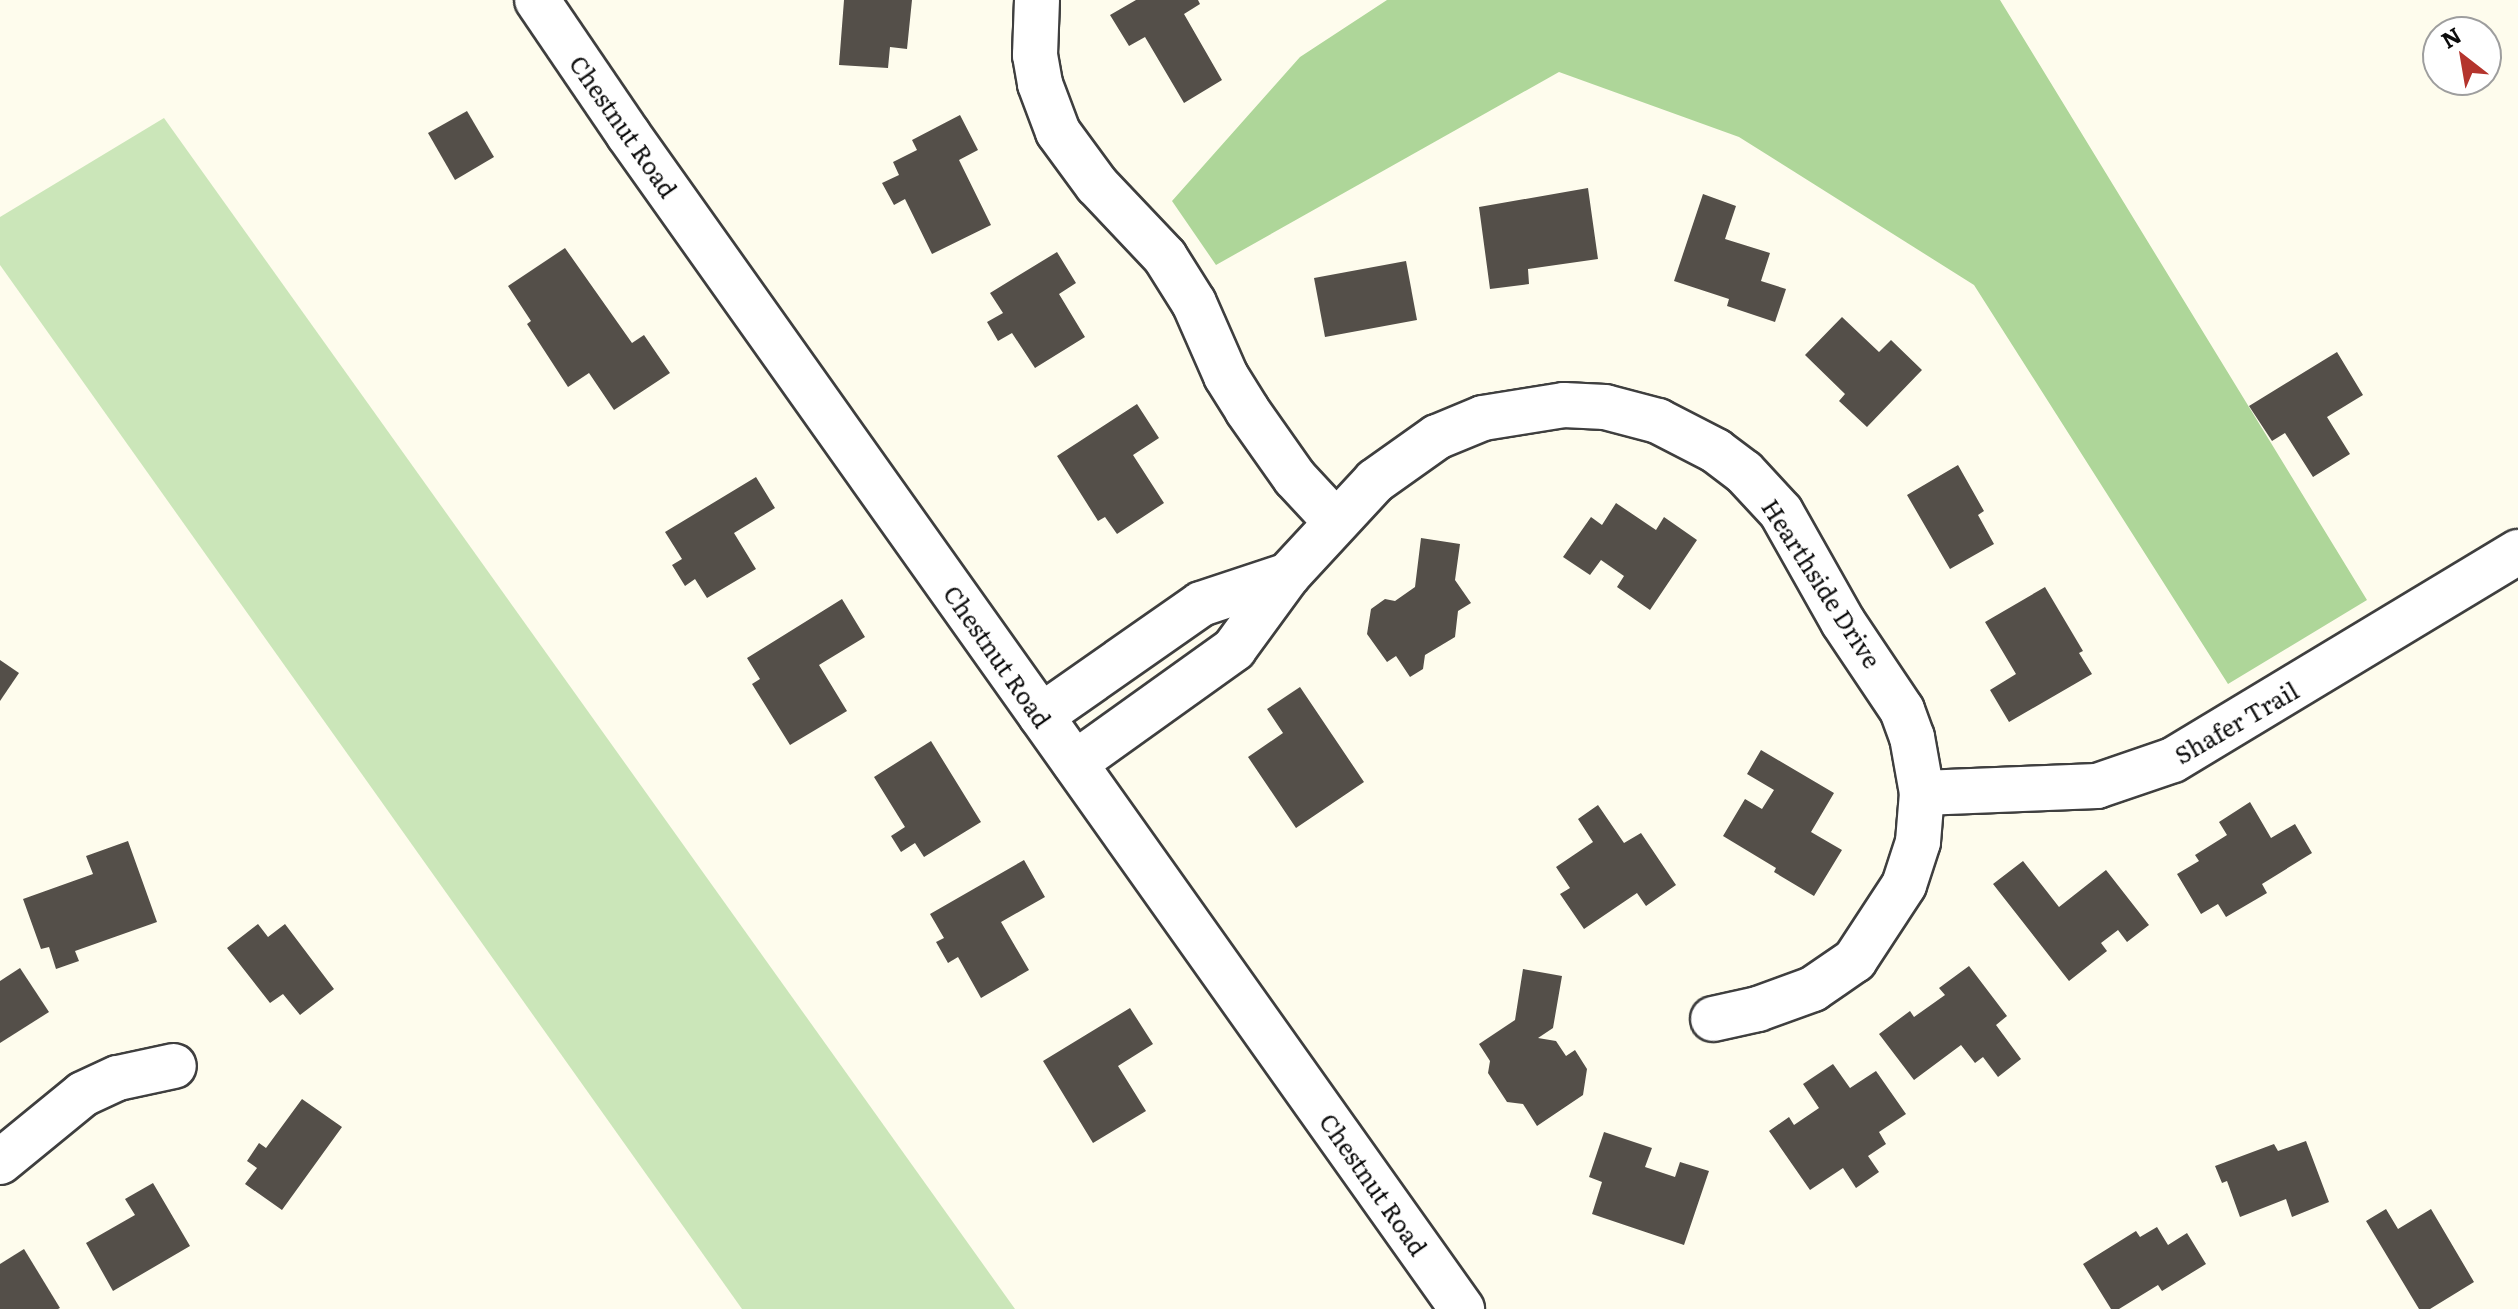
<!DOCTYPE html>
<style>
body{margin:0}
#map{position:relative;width:2518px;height:1309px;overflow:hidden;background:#fefced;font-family:Literata,serif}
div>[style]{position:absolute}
.green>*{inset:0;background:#cbe6b9}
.forest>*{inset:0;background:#aed699}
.building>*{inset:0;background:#544f49}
.roads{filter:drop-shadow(2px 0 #3f3f3f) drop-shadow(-2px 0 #3f3f3f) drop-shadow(0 2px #3f3f3f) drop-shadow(0 -2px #3f3f3f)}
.minor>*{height:44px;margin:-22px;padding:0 22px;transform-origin:22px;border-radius:22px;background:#fff}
span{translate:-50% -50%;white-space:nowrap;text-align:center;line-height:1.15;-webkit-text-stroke:8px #fff;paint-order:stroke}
.street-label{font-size:24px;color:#0c0c0c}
.north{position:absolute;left:2422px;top:16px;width:80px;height:80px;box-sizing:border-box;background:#fff;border:2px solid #9e9e9e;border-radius:50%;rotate:329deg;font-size:22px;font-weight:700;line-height:32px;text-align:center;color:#0c0c0c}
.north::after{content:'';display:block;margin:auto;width:28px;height:36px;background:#b4342d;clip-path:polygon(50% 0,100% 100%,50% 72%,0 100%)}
</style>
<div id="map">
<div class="green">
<div style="clip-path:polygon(164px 118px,1015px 1309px,742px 1309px,0 265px,0 217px)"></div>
</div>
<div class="forest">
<div style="clip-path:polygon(1387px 0,2000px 0,2367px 600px,2228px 684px,1974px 285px,1739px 137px,1559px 72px,1216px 265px,1172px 201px,1300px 57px)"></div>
</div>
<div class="building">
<div style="clip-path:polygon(844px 0,912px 0,907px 49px,890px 47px,888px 68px,839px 65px)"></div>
<div style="clip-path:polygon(1136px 0,1198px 0,1200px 4px,1184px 14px,1222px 80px,1184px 103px,1145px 37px,1129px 46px,1110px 15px)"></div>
<div style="clip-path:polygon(467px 111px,494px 157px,455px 180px,428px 133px)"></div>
<div style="clip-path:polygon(960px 115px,978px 150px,959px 160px,991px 225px,932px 254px,905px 199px,894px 205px,882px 183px,899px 175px,893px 162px,917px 150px,912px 140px)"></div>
<div style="clip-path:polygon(1588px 188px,1598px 259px,1528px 269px,1529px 284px,1490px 289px,1479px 207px)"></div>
<div style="clip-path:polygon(1703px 194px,1736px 206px,1725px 239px,1770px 253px,1761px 281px,1786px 289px,1775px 322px,1727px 306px,1729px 299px,1674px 281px)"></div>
<div style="clip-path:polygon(565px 248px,632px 343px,644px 335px,670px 373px,614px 410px,589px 373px,568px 387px,527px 324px,531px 321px,508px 286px)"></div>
<div style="clip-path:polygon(1057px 252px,1076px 283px,1059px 294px,1085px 337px,1035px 368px,1012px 333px,998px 341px,987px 322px,1003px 313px,990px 293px)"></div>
<div style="clip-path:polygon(1406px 261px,1417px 320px,1325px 337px,1314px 278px)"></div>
<div style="clip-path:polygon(1842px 317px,1879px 352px,1891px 340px,1922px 370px,1867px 427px,1839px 401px,1845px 394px,1805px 355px)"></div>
<div style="clip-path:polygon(2337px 352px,2363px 395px,2327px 417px,2350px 454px,2313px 477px,2285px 433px,2272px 441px,2249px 406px)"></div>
<div style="clip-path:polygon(1137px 404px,1159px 438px,1133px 455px,1164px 503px,1117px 534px,1105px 517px,1098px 521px,1057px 456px)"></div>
<div style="clip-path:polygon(1958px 465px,1984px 511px,1978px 515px,1994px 544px,1950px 569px,1907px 495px)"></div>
<div style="clip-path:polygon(756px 477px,775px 508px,734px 533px,756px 569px,707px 598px,695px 579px,685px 586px,672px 565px,682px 559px,665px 532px)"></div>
<div style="clip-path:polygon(1616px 503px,1656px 530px,1664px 517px,1697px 540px,1650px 610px,1617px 587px,1624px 576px,1601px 560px,1590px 575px,1563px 557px,1591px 517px,1602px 525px)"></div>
<div style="clip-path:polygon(1421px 538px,1460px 544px,1455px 580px,1471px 603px,1458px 611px,1455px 637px,1425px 655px,1423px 669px,1410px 677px,1396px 656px,1387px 662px,1367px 634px,1371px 609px,1385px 599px,1395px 601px,1415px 587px)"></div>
<div style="clip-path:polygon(2045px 587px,2083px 651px,2079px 653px,2092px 674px,2009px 722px,1990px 690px,2016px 674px,1985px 622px)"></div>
<div style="clip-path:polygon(842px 599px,865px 637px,819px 665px,847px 711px,790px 745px,752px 684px,760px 679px,747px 658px)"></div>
<div style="clip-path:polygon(0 660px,19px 673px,0 701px)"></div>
<div style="clip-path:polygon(1300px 687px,1364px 782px,1296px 828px,1248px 757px,1283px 733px,1267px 709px)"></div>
<div style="clip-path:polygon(931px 741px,981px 822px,924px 857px,915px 843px,901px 852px,891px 836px,905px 827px,874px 777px)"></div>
<div style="clip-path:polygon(1761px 750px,1834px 793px,1811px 832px,1842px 850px,1814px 896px,1774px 872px,1776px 868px,1723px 836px,1745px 799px,1762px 809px,1774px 790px,1747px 774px)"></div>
<div style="clip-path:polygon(2250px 802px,2271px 838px,2295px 824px,2312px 853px,2262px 884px,2267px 893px,2226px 917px,2218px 904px,2201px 914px,2177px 874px,2199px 861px,2195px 855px,2227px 835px,2219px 822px)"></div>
<div style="clip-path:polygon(1598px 805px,1624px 843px,1641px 833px,1676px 885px,1646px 906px,1637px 893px,1584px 929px,1560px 894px,1570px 888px,1556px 867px,1593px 842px,1578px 819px)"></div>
<div style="clip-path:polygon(128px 841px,157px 922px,75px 951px,79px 961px,56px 969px,49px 947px,41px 949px,23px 899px,93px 874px,86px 856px)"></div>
<div style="clip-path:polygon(1024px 860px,1045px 897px,1001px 922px,1029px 970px,981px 998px,958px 957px,948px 963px,936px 942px,944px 938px,930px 914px)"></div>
<div style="clip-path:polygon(2023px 861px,2059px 907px,2106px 870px,2149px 925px,2127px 942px,2118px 930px,2101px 943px,2107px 951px,2069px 981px,1993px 884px)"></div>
<div style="clip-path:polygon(258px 924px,268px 937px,285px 924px,334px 989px,300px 1015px,283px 994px,270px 1003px,227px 948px)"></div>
<div style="clip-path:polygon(1969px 966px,2007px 1016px,1996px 1025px,2021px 1059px,1998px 1077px,1983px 1057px,1975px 1063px,1961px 1045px,1914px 1080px,1879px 1034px,1910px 1011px,1914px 1017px,1945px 995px,1939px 988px)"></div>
<div style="clip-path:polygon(20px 968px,49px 1012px,0 1043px,0 981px)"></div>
<div style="clip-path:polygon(1523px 969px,1562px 976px,1553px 1028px,1538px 1038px,1556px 1041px,1566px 1056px,1575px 1050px,1587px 1069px,1583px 1095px,1537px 1126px,1523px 1104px,1507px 1102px,1488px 1073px,1490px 1061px,1479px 1044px,1515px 1020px)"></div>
<div style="clip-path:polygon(1130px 1008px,1153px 1044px,1118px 1066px,1146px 1111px,1093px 1143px,1043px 1061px)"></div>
<div style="clip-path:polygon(1833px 1064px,1850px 1088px,1876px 1071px,1906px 1114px,1879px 1132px,1886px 1144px,1868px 1156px,1879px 1172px,1856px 1188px,1843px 1168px,1810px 1190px,1769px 1131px,1789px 1117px,1794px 1125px,1819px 1108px,1803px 1084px)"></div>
<div style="clip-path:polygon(302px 1099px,342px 1127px,282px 1210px,245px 1184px,257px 1168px,247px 1161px,259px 1143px,266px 1148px)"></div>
<div style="clip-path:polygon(1604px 1132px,1652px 1148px,1645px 1167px,1675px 1177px,1680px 1162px,1709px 1171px,1684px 1245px,1592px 1214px,1602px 1182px,1589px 1177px)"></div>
<div style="clip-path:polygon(2306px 1141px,2329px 1202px,2292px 1217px,2286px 1199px,2240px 1217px,2227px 1181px,2222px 1183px,2215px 1166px,2274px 1144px,2278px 1151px)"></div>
<div style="clip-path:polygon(153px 1183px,190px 1246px,113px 1291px,86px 1243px,135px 1215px,125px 1199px)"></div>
<div style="clip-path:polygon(2386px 1209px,2398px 1229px,2431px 1209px,2474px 1282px,2430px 1309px,2419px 1309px,2366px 1221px)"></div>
<div style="clip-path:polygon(2157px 1227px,2168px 1245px,2187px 1233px,2206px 1264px,2162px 1291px,2158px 1285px,2119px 1309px,2111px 1309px,2083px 1264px,2136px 1231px,2140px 1237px)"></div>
<div style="clip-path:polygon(24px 1249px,60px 1308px,58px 1309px,0 1309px,0 1264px)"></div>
</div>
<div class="roads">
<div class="minor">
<div style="left:537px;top:0;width:162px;rotate:55.8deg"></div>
<div style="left:628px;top:134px;width:1441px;rotate:54.63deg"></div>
<div style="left:1037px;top:0;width:55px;rotate:92.1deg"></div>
<div style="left:1035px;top:55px;width:29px;rotate:80deg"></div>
<div style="left:1040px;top:84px;width:51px;rotate:69.4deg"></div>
<div style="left:1058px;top:132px;width:66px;rotate:53.7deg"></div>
<div style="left:1097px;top:185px;width:99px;rotate:46.6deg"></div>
<div style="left:1165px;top:257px;width:54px;rotate:57.8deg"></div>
<div style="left:1194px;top:303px;width:80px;rotate:66.3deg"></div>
<div style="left:1226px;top:376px;width:40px;rotate:58deg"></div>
<div style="left:1247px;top:410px;width:83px;rotate:54.8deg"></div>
<div style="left:1295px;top:478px;width:60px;rotate:47deg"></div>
<div style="left:1041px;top:716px;width:195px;rotate:-35deg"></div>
<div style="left:1201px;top:604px;width:92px;rotate:-18.4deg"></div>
<div style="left:1075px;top:763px;width:196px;rotate:-35.6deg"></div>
<div style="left:1234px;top:649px;width:92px;rotate:-53.9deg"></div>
<div style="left:1288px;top:575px;width:128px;rotate:-47.2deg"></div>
<div style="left:1375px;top:481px;width:76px;rotate:-35.4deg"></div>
<div style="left:1437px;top:437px;width:50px;rotate:-22.4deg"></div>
<div style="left:1483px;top:418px;width:82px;rotate:-9.1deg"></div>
<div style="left:1564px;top:405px;width:41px;rotate:2.8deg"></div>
<div style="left:1605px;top:407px;width:55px;rotate:14.8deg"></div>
<div style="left:1658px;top:421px;width:65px;rotate:27.3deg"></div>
<div style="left:1716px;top:451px;width:35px;rotate:37deg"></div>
<div style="left:1744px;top:472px;width:54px;rotate:47.2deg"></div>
<div style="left:1781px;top:512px;width:126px;rotate:60.6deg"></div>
<div style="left:1843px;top:622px;width:106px;rotate:56.2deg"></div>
<div style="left:1902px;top:710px;width:29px;rotate:70deg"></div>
<div style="left:1912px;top:737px;width:57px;rotate:79.9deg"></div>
<div style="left:1922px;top:793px;width:49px;rotate:94.7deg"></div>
<div style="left:1918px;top:842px;width:45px;rotate:108deg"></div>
<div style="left:1904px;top:885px;width:90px;rotate:123.2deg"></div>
<div style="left:1855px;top:960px;width:51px;rotate:145.4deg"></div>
<div style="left:1813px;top:989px;width:59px;rotate:160deg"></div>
<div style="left:1758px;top:1009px;width:46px;rotate:167.5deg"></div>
<div style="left:1922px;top:793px;width:175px;rotate:-2.3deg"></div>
<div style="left:2097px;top:786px;width:80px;rotate:-18.9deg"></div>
<div style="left:2173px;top:760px;width:403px;rotate:-31.1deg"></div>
<div style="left:0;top:1162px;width:107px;rotate:-39.3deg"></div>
<div style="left:83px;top:1094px;width:38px;rotate:-25deg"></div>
<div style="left:118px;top:1078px;width:57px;rotate:-12.1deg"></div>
</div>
</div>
<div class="street-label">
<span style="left:624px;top:126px;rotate:55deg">Chestnut Road</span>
<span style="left:1822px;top:583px;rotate:57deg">Hearthside Drive</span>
<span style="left:998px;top:656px;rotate:55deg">Chestnut Road</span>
<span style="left:2236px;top:722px;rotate:-30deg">Shafer Trail</span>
<span style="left:1374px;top:1184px;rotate:55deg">Chestnut Road</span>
</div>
<div class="north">N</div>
</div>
